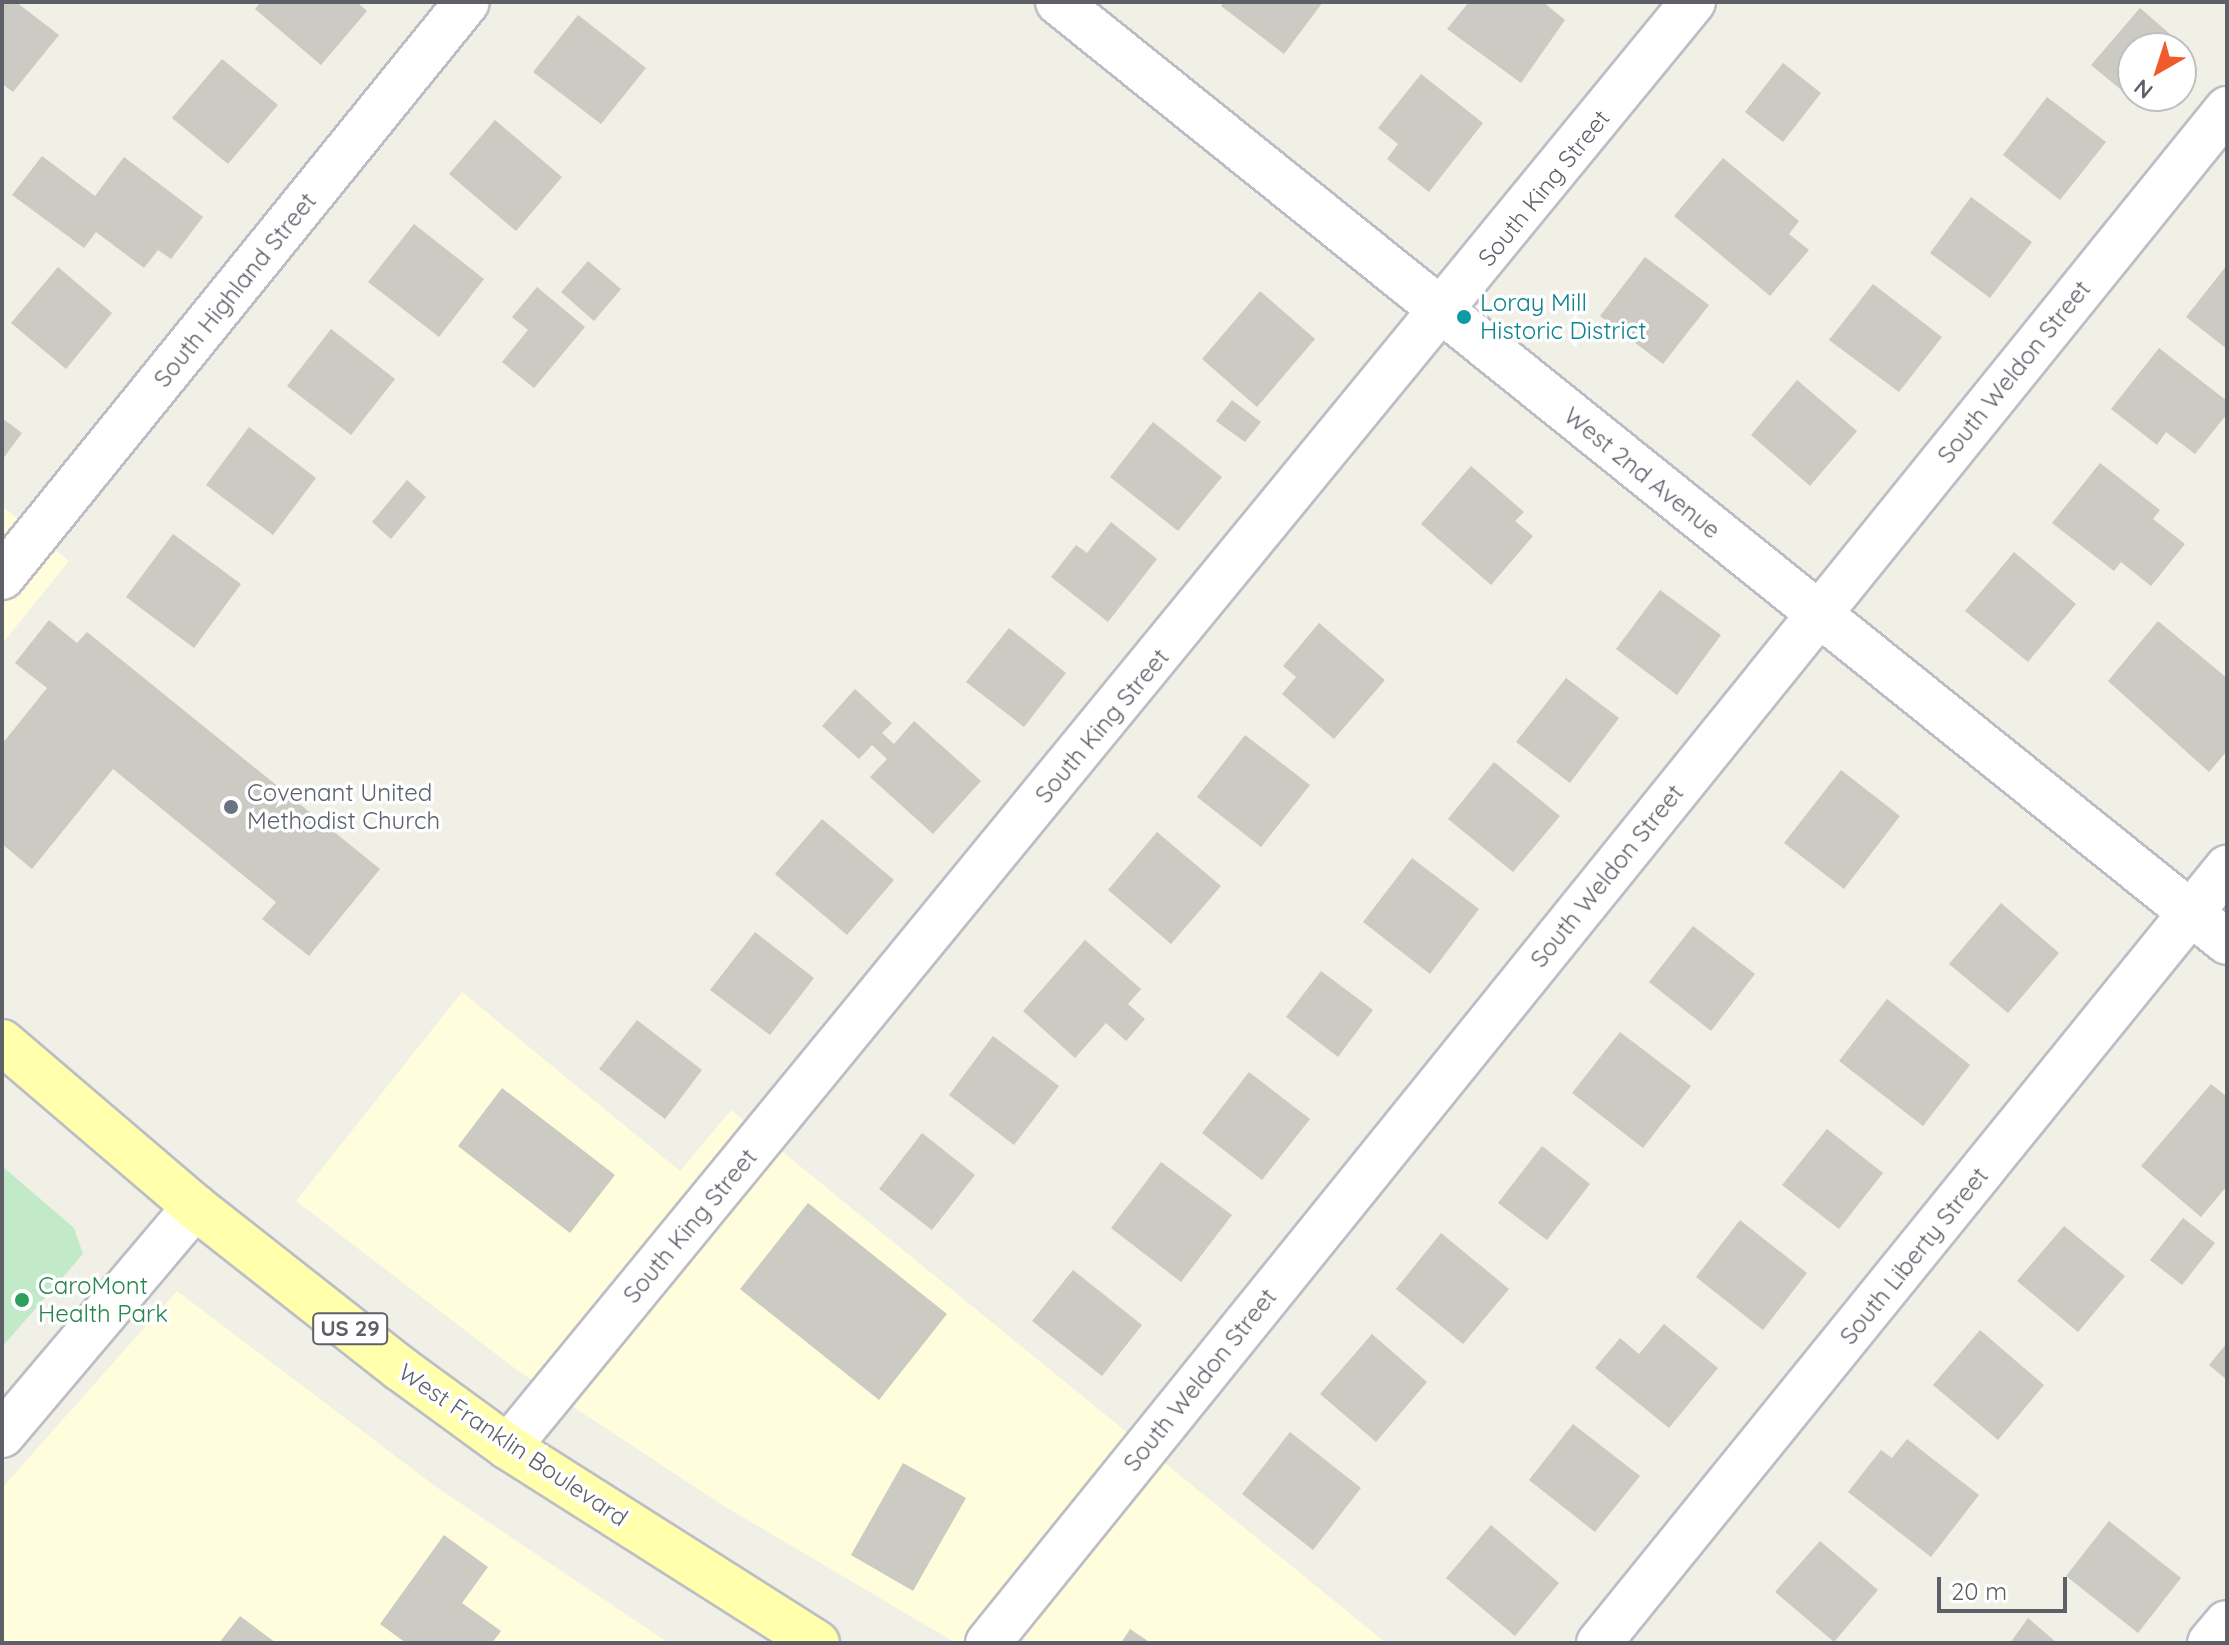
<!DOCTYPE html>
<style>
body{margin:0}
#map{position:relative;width:2229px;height:1645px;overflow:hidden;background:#f0f0e6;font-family:Quicksand,sans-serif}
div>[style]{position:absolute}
.commercial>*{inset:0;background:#fffddc}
.green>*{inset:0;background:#c2e9c8}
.building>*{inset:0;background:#cbcac3}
.roads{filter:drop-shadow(2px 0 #bdbec5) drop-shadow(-2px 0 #bdbec5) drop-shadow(0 2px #bdbec5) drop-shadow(0 -2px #bdbec5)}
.minor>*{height:44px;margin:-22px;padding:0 22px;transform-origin:22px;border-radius:22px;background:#fff}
.major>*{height:44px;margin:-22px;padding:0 22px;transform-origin:22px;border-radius:22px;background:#ffffac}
.dots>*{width:22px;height:22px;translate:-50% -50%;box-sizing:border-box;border:4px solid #fff;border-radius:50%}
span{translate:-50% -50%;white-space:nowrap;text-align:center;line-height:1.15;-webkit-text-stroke:7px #fff;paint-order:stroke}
.shield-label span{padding:2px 6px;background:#fff;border:2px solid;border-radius:6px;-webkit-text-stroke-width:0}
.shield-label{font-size:22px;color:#5d6067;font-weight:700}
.street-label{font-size:24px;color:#5d6067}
.culture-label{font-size:24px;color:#0d838f}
.left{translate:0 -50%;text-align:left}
.worship-label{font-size:24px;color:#5b616d}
.leisure-label{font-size:24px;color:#27864d}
.frame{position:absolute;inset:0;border:4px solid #5d6067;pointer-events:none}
.north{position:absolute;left:2117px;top:32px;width:80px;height:80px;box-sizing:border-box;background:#fff;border:2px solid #bebfc2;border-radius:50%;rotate:219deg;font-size:22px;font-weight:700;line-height:32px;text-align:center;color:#5d6067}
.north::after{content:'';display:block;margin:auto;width:28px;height:36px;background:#f15b2b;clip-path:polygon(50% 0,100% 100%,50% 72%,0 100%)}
.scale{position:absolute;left:1937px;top:1577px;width:130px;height:36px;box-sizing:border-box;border:4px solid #5d6067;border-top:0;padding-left:10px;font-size:24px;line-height:28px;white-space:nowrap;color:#5d6067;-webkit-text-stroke:6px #fff;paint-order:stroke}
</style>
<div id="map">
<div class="commercial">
<div style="clip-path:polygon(2px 506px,69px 561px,2px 644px)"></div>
<div style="clip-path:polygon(462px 992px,680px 1171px,731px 1110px,1386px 1643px,956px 1643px,724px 1506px,517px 1370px,296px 1201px)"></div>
<div style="clip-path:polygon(177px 1291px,439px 1489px,669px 1643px,2px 1643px,2px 1488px)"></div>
</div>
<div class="green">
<div style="clip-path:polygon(2px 1166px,74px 1228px,83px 1254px,2px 1347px)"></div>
</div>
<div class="building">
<div style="clip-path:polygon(2px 2px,16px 2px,59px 35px,13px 92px,2px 84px)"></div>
<div style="clip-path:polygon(261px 2px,357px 2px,367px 11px,321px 65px,255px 9px)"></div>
<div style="clip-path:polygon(1224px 2px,1323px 2px,1284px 54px,1221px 6px)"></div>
<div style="clip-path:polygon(1469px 2px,1543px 2px,1565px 20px,1521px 83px,1447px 29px)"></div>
<div style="clip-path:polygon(2140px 8px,2186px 48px,2133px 48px,2133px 96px,2143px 96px,2137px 103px,2091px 65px)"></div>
<div style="clip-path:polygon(578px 15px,646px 68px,601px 124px,533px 72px)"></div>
<div style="clip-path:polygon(222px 59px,278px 105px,228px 164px,172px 118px)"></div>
<div style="clip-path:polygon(1783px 63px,1821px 93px,1783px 142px,1745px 112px)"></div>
<div style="clip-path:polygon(1421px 74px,1483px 123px,1429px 192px,1387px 159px,1398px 144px,1378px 128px)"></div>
<div style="clip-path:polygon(2047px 97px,2106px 142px,2060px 200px,2003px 155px)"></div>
<div style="clip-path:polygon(495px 120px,562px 177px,516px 231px,449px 174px)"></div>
<div style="clip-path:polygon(42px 156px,95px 196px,124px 157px,203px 217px,171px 259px,158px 250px,144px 268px,96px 232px,84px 248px,12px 195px)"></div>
<div style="clip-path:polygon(1723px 158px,1799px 221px,1789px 234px,1809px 250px,1770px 296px,1674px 216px)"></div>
<div style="clip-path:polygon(1971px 197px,2032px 242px,1990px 298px,1930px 253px)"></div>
<div style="clip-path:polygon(414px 224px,484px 279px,439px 337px,368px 282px)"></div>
<div style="clip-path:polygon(1645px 257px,1709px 305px,1663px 364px,1600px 316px)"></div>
<div style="clip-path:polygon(588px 261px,621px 289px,594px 321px,561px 292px)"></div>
<div style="clip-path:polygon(2227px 265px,2227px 349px,2186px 317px)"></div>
<div style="clip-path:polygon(58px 267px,112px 313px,66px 369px,11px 323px)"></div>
<div style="clip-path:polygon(1873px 284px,1942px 337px,1899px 392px,1829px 340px)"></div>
<div style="clip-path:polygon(537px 287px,585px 327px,534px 388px,502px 362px,528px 330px,512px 317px)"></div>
<div style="clip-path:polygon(1260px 291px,1315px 339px,1257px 407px,1202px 359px)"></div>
<div style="clip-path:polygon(331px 329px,395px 379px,351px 435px,287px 386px)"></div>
<div style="clip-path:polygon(2159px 348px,2227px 401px,2227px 414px,2195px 454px,2166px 432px,2157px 445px,2111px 409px)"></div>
<div style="clip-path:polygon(1797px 380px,1857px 431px,1810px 486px,1751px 435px)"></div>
<div style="clip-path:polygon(1232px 400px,1261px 422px,1245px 442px,1216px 421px)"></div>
<div style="clip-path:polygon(2px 418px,22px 433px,2px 460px)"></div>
<div style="clip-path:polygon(1153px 422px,1222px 477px,1178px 531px,1110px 477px)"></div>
<div style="clip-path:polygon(249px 427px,316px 478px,273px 535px,206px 485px)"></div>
<div style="clip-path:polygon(2100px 463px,2160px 510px,2153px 519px,2185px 544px,2151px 586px,2121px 562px,2114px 571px,2052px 523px)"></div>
<div style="clip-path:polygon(1471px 466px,1524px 512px,1515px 521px,1533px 536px,1491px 585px,1421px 524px)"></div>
<div style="clip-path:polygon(407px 480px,426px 497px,391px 539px,372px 522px)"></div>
<div style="clip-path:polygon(1111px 522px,1157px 559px,1108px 622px,1051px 577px,1076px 545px,1087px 553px)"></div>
<div style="clip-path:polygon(173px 534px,241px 584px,194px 648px,126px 597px)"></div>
<div style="clip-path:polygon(2014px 552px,2076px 604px,2028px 662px,1965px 611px)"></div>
<div style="clip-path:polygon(1660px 590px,1721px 635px,1677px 695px,1616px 649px)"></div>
<div style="clip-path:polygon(49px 620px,77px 643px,87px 632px,380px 869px,309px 956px,262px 919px,276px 902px,113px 769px,32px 869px,2px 844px,2px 744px,47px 688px,15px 663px)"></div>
<div style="clip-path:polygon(2158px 621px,2227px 678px,2227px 751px,2209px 772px,2108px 681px)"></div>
<div style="clip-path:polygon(1319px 623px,1385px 680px,1334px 739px,1282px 694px,1296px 677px,1283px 666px)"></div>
<div style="clip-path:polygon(1009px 628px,1066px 673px,1024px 727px,966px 682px)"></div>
<div style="clip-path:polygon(1566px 678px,1619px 718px,1570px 783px,1516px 742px)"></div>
<div style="clip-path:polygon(855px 689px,892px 723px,882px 733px,894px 744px,914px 721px,981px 781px,933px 834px,870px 777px,887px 759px,872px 745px,859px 759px,822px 726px)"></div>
<div style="clip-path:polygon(1245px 735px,1310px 785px,1261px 847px,1197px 797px)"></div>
<div style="clip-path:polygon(1494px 762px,1560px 816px,1513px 872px,1448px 819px)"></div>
<div style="clip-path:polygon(1841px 770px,1900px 816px,1844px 889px,1784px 843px)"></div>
<div style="clip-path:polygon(822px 819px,894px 880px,847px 935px,775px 874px)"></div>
<div style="clip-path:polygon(1157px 832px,1221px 886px,1171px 944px,1108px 890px)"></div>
<div style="clip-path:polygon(1412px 858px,1479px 909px,1430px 974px,1363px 922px)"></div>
<div style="clip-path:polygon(2001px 903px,2059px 953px,2008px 1013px,1949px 964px)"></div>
<div style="clip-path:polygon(1693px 926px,1755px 974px,1711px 1031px,1649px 982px)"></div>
<div style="clip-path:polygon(755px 932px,814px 978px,770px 1035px,710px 990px)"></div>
<div style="clip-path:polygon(1085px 940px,1141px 989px,1128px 1004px,1145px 1019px,1126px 1041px,1106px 1023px,1075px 1058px,1023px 1011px)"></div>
<div style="clip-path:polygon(1321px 971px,1373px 1010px,1338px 1057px,1286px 1017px)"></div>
<div style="clip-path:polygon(1887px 999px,1970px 1065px,1923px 1126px,1839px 1061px)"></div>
<div style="clip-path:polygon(637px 1020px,702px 1070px,665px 1119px,599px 1069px)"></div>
<div style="clip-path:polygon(1620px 1032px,1691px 1086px,1643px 1148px,1572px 1093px)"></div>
<div style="clip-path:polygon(993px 1036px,1059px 1086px,1014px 1145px,949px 1095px)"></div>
<div style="clip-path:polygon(1249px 1072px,1310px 1119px,1262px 1180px,1202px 1133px)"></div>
<div style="clip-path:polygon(2211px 1084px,2227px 1097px,2227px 1186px,2201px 1217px,2141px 1166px)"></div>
<div style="clip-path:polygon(502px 1088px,615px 1175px,570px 1233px,458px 1146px)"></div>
<div style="clip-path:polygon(1827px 1129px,1883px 1173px,1839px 1229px,1782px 1185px)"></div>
<div style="clip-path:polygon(922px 1133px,975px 1175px,932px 1230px,879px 1189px)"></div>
<div style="clip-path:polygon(1542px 1146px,1590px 1184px,1547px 1240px,1498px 1203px)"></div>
<div style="clip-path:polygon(1161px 1162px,1232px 1215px,1181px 1282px,1111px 1228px)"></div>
<div style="clip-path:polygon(808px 1203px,947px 1314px,879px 1400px,740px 1289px)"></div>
<div style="clip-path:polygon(2183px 1218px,2215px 1243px,2182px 1285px,2150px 1260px)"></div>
<div style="clip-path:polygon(1740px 1220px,1807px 1273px,1763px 1330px,1696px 1277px)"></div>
<div style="clip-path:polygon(2064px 1226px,2125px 1276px,2078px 1332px,2017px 1281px)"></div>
<div style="clip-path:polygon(1441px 1233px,1509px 1289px,1463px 1344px,1396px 1289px)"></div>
<div style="clip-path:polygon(1073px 1270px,1142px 1325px,1102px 1376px,1032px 1321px)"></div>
<div style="clip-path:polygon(1664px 1324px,1718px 1368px,1669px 1428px,1595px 1368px,1620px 1338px,1639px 1354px)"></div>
<div style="clip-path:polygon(1980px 1330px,2044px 1385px,1998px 1440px,1933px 1385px)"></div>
<div style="clip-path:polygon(1372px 1334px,1427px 1382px,1376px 1442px,1320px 1394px)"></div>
<div style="clip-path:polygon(2227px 1343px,2227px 1380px,2209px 1365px)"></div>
<div style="clip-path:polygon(1573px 1424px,1640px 1476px,1595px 1532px,1529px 1480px)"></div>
<div style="clip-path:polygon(1290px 1432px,1361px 1488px,1313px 1550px,1242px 1494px)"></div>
<div style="clip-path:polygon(1907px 1439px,1979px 1495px,1931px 1557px,1848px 1492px,1881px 1450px,1892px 1458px)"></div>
<div style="clip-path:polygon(903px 1463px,966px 1498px,913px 1591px,851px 1555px)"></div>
<div style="clip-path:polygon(2109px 1521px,2181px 1578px,2138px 1633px,2066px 1576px)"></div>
<div style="clip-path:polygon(1491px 1525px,1559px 1583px,1515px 1636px,1446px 1578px)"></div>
<div style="clip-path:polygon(444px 1535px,488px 1567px,462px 1603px,501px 1631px,492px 1643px,406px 1643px,380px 1624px)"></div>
<div style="clip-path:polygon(1820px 1541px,1878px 1590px,1834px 1642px,1775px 1592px)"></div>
<div style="clip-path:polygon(240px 1616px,276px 1643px,219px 1643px)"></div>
<div style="clip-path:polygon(2028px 1618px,2057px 1643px,2010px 1643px)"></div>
<div style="clip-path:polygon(1130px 1629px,1151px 1643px,1121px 1643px)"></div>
</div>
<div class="roads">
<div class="minor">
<div style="left:1058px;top:2px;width:1500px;rotate:38.8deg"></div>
<div style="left:2px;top:577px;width:739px;rotate:-51.04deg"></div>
<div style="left:2px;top:1435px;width:299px;rotate:-49.8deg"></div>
<div style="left:508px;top:1447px;width:1869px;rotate:-50.65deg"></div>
<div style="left:988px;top:1643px;width:1972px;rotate:-51.07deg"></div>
<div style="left:1599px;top:1643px;width:998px;rotate:-50.98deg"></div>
<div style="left:2210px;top:1643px;width:26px;rotate:-50deg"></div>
</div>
<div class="major">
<div style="left:2px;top:1042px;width:254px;rotate:40.5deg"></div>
<div style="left:195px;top:1207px;width:262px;rotate:38.2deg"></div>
<div style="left:401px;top:1369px;width:132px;rotate:36.1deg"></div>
<div style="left:508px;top:1447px;width:366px;rotate:32.4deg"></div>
</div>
</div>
<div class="dots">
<div style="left:1464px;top:317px;background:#0f9aa8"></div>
<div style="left:231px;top:807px;background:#6b7280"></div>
<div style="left:22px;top:1300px;background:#2e9e5b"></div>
</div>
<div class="shield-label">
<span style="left:350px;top:1329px">US 29</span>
</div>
<div class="street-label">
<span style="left:1544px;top:188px;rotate:-51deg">South King Street</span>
<span style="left:235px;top:290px;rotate:-51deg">South Highland Street</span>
<span style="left:2014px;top:372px;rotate:-51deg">South Weldon Street</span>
<span style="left:1642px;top:473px;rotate:39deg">West 2nd Avenue</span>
<span style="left:1102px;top:726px;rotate:-50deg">South King Street</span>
<span style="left:1607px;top:876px;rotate:-51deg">South Weldon Street</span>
<span style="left:690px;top:1226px;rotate:-50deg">South King Street</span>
<span style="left:1914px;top:1256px;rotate:-51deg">South Liberty Street</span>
<span style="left:1200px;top:1380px;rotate:-51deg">South Weldon Street</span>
<span style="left:513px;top:1445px;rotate:34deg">West Franklin Boulevard</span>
</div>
<div class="culture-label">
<span class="left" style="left:1480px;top:317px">Loray Mill<br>Historic District</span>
</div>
<div class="worship-label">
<span class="left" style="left:247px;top:807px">Covenant United<br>Methodist Church</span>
</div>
<div class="leisure-label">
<span class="left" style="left:38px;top:1300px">CaroMont<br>Health Park</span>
</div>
<div class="frame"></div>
<div class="north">N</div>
<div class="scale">20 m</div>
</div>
